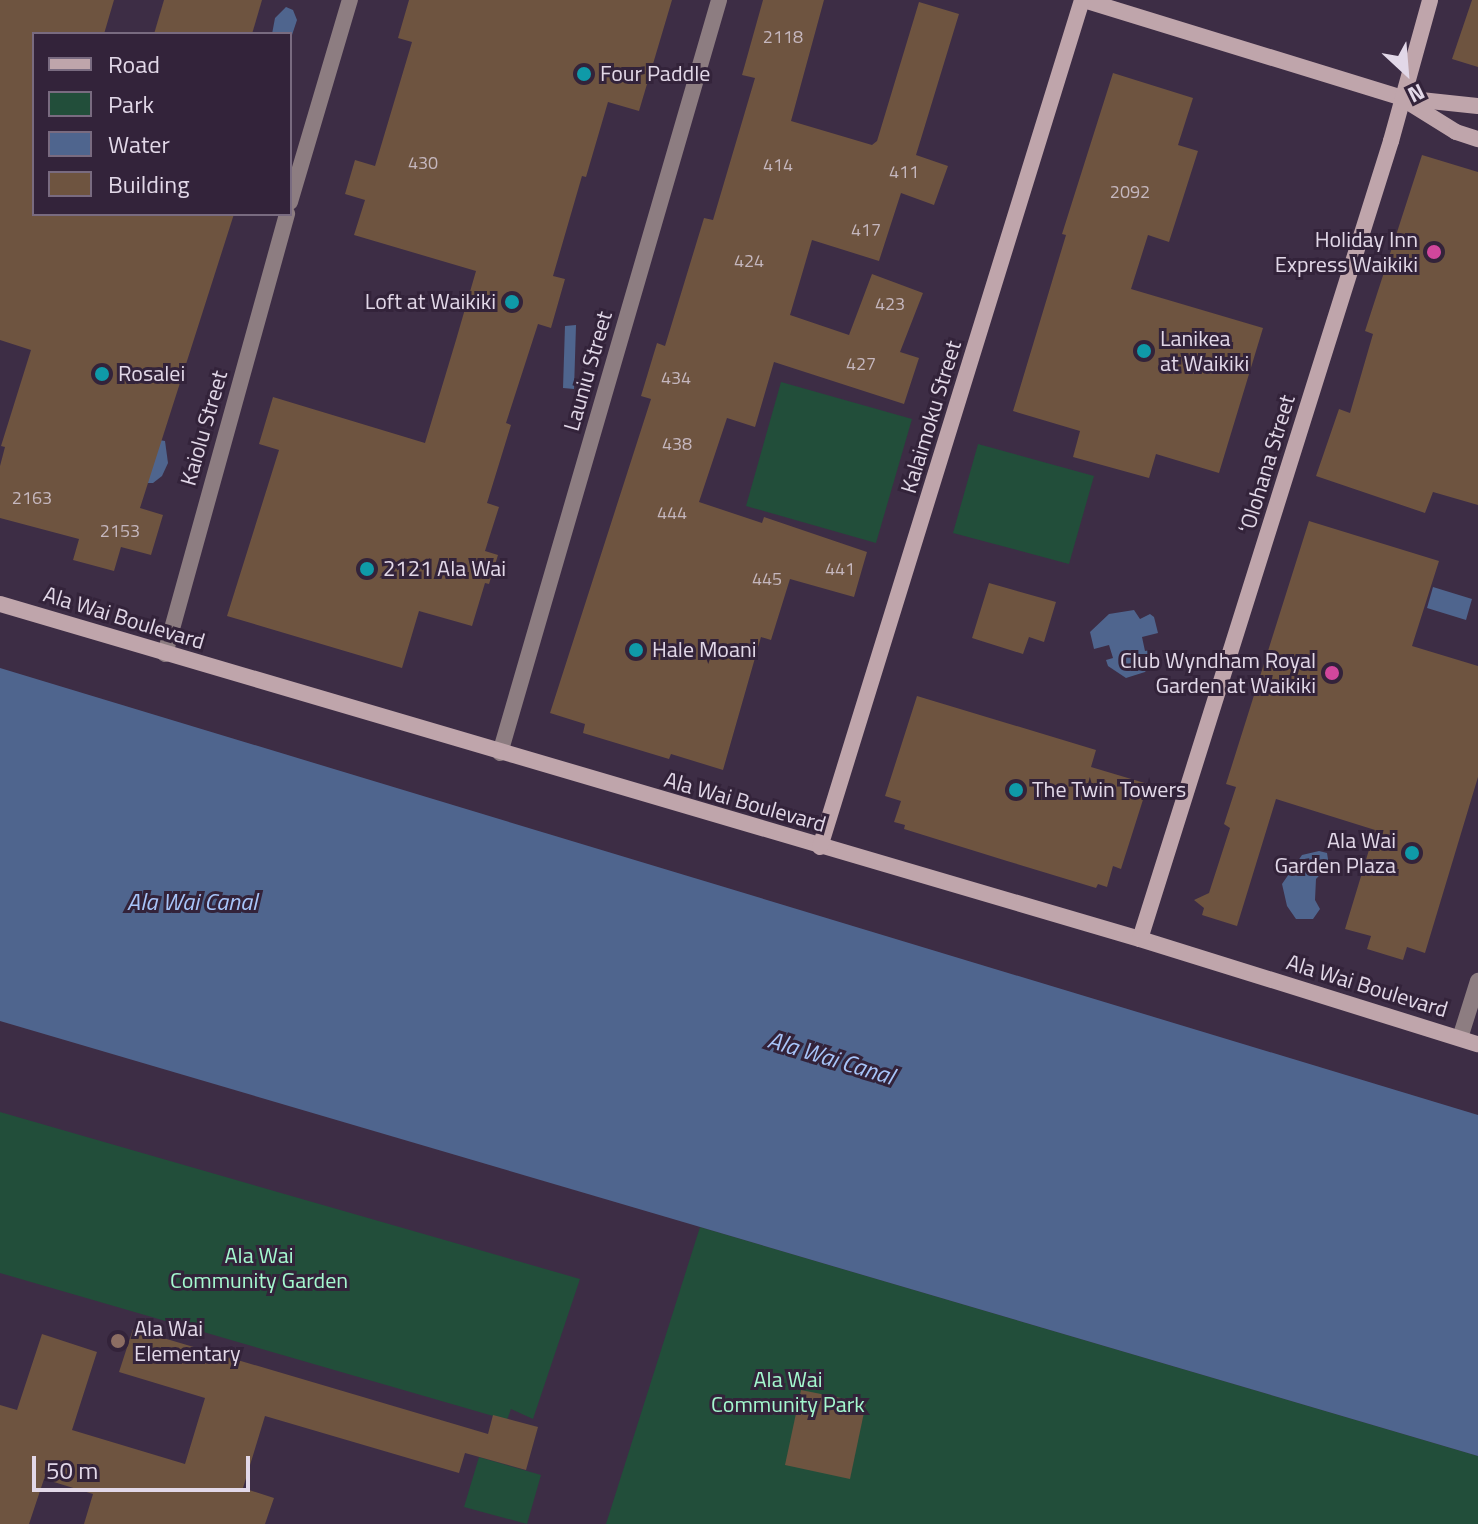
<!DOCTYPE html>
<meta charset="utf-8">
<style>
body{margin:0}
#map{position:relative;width:1478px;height:1524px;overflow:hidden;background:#3d2d45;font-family:"Titillium Web",sans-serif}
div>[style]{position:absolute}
.green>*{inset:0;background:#224e3a}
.water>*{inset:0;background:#4f658e}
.building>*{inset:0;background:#6e5440}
.street>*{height:16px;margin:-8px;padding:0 8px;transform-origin:8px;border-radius:8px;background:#8d7d81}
.secondary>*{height:16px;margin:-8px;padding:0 8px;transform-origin:8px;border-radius:8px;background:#bfa5ab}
.dots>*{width:22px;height:22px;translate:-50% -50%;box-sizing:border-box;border:4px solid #33233a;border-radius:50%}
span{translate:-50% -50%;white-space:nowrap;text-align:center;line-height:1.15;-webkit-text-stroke:6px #33233a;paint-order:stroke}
.number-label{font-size:18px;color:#c5b7be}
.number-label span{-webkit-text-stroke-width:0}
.poi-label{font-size:22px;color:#e2d8e8}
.left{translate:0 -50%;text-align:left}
.right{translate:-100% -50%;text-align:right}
.street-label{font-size:22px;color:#e2d8e8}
.park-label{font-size:22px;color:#a4f9cf}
.water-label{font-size:24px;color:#a8c5f9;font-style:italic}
.legend{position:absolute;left:32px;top:32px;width:260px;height:184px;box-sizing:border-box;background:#33233a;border:2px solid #796b80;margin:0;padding:10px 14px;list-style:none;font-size:24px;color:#e2d8e8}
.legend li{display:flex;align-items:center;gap:16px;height:40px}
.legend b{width:40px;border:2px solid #796b80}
.north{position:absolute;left:1366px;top:32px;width:80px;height:80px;-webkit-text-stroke:6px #33233a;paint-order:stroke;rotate:154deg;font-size:22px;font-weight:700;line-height:32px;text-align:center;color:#e2d8e8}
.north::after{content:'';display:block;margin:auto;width:28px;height:36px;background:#e2d8e8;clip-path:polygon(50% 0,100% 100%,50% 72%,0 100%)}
.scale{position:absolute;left:32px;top:1456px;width:218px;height:36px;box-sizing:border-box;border:4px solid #e2d8e8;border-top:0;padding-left:10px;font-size:24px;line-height:28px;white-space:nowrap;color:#e2d8e8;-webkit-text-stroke:6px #33233a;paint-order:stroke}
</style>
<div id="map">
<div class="green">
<div style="clip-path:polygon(781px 382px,912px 419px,876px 543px,746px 506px)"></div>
<div style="clip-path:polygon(978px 444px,1094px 476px,1069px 564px,953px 533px)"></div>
<div style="clip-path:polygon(0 1112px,580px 1279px,533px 1419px,511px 1409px,507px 1420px,0 1273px)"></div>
<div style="clip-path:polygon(700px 1227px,1478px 1456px,1478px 1524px,606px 1524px)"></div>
<div style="clip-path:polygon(479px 1457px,541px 1475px,527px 1524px,464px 1507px)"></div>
</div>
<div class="water">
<div style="clip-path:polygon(286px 7px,293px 10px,297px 20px,290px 41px,290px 34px,272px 34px,275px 18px)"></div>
<div style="clip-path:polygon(576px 325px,574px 389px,563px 388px,565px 326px)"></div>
<div style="clip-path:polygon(147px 438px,165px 441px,168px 463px,162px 476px,153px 483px,140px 483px)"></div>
<div style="clip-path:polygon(1433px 587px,1472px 599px,1466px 620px,1427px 608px)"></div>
<div style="clip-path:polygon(1134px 610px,1140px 619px,1150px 614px,1154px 617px,1158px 633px,1142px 637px,1145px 651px,1152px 650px,1151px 664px,1145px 672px,1126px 678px,1108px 666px,1106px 660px,1113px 658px,1109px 645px,1094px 649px,1090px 632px,1109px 614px)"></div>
<div style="clip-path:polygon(0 668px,1478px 1115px,1478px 1456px,0 1021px)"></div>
<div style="clip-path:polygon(1319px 851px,1327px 853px,1329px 865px,1316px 879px,1315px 900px,1320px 909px,1313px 919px,1296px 919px,1287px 906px,1282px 884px,1302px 855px)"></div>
</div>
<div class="building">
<div style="clip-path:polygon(0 0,114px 0,104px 34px,34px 34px,34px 214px,234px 214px,140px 508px,163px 515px,151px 555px,121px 547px,114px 571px,73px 560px,79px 539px,0 518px,0 466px,5px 447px,1px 446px,31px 350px,0 340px)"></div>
<div style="clip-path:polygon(164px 0,262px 0,252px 34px,154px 34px)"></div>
<div style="clip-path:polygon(409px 0,672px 0,639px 111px,608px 102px,586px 177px,582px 176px,553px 276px,565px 279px,551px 328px,538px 324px,506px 423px,511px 425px,487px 503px,499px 507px,485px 551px,498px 555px,489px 584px,485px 583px,472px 626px,419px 611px,402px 668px,227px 616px,279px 450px,259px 444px,273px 397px,425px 443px,456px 340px,476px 271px,354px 235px,365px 200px,345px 194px,355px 160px,375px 166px,412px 42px,398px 38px)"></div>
<div style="clip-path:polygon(763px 0,824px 0,791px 121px,872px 145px,877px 141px,919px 2px,959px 14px,916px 155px,948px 166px,934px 205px,901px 193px,879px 261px,812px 240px,790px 315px,849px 335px,872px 274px,923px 293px,900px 352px,919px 358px,904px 404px,774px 362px,755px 427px,727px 418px,699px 502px,762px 523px,764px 517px,867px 552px,854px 597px,790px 579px,771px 640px,761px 637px,723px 770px,671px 754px,669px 759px,583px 733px,585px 724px,550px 713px,651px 399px,641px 396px,657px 343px,665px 346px,704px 218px,713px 220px,755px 78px,742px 75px)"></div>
<div style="clip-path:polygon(1472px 0,1478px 0,1478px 67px,1452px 59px)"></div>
<div style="clip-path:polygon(1113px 73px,1193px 98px,1178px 145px,1198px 151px,1169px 242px,1148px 235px,1131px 289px,1263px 328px,1219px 473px,1156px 454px,1149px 478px,1073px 457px,1080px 431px,1013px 411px,1066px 235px,1062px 234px)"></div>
<div style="clip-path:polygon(1422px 155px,1478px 172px,1478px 505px,1433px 492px,1425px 513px,1316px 476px,1339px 409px,1350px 413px,1373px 334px,1365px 331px)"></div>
<div style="clip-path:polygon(1309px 521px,1439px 561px,1412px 646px,1478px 666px,1478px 777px,1425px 953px,1407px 947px,1403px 960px,1367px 949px,1371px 936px,1345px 929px,1375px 830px,1276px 799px,1237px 926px,1202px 915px,1204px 908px,1194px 900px,1209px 893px,1230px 828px,1224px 824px,1236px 787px,1226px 784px)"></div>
<div style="clip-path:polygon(989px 583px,1056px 602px,1044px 642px,1029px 637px,1023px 654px,972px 638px)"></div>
<div style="clip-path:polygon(917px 696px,1096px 750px,1091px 767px,1148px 784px,1121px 869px,1113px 866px,1107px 887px,1098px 884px,1096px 888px,1007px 861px,904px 829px,905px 825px,894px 822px,901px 801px,885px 796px)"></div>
<div style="clip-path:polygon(133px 1329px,488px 1434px,493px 1415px,538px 1427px,526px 1470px,465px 1453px,459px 1473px,265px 1416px,243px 1488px,274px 1498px,265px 1524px,84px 1524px,93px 1494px,44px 1479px,29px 1524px,0 1524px,0 1405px,17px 1410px,42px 1334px,97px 1352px,72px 1430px,185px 1464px,205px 1398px,119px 1372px)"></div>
<div style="clip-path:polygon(801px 1390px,866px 1403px,850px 1479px,785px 1465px)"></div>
</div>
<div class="street">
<div style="left:290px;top:202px;width:211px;rotate:-73.5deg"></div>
<div style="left:165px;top:654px;width:457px;rotate:-74.5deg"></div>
<div style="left:500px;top:753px;width:784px;rotate:-73.78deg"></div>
<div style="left:1460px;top:1038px;width:60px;rotate:-72.5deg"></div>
</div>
<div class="secondary">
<div style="left:1084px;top:0;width:333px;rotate:17.1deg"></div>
<div style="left:1402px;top:98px;width:76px;rotate:6deg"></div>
<div style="left:1403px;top:99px;width:62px;rotate:31.9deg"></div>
<div style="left:1456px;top:132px;width:23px;rotate:18deg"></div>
<div style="left:0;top:604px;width:1188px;rotate:16.38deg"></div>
<div style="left:1140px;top:939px;width:354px;rotate:17.3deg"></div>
<div style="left:820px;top:847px;width:887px;rotate:-72.81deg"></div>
<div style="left:1140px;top:939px;width:837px;rotate:-72.54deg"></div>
<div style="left:1391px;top:141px;width:146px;rotate:-74.5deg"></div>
</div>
<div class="dots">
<div style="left:584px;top:74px;background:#0f9aa8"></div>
<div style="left:1434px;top:252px;background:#d1479c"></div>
<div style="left:512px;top:302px;background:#0f9aa8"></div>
<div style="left:1144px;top:351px;background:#0f9aa8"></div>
<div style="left:102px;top:374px;background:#0f9aa8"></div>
<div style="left:367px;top:569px;background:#0f9aa8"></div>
<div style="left:636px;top:650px;background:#0f9aa8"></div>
<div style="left:1332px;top:673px;background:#d1479c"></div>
<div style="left:1016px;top:790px;background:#0f9aa8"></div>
<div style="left:1412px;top:853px;background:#0f9aa8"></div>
<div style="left:118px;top:1341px;background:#8d6e63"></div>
</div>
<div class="number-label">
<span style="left:783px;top:37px">2118</span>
<span style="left:423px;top:163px">430</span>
<span style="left:778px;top:165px">414</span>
<span style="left:904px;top:172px">411</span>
<span style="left:1130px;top:192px">2092</span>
<span style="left:866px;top:230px">417</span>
<span style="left:749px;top:261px">424</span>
<span style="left:890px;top:304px">423</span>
<span style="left:861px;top:364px">427</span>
<span style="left:676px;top:378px">434</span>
<span style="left:677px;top:444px">438</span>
<span style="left:32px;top:498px">2163</span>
<span style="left:672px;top:513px">444</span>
<span style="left:120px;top:531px">2153</span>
<span style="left:840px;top:569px">441</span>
<span style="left:767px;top:579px">445</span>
</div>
<div class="poi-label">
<span class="left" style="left:600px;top:74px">Four Paddle</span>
<span class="right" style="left:1418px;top:252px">Holiday Inn<br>Express Waikiki</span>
<span class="right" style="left:496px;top:302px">Loft at Waikiki</span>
<span class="left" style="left:1160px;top:351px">Lanikea<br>at Waikiki</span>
<span class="left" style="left:118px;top:374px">Rosalei</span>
<span class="left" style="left:383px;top:569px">2121 Ala Wai</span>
<span class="left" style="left:652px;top:650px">Hale Moani</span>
<span class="right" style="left:1316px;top:673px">Club Wyndham Royal<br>Garden at Waikiki</span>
<span class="left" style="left:1032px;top:790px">The Twin Towers</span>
<span class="right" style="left:1396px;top:853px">Ala Wai<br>Garden Plaza</span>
<span class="left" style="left:134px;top:1341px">Ala Wai<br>Elementary</span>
</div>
<div class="street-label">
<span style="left:588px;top:371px;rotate:-74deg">Launiu Street</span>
<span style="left:931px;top:417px;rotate:-73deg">Kalaimoku Street</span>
<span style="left:204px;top:428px;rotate:-74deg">Kaiolu Street</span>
<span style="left:1267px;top:464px;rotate:-73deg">ʻOlohana Street</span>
<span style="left:124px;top:618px;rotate:17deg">Ala Wai Boulevard</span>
<span style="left:745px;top:802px;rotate:16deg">Ala Wai Boulevard</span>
<span style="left:1367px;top:986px;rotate:17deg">Ala Wai Boulevard</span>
</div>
<div class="park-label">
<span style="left:259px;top:1268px">Ala Wai<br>Community Garden</span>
<span style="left:788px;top:1392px">Ala Wai<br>Community Park</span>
</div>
<div class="water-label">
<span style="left:192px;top:902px">Ala Wai Canal</span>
<span style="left:831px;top:1058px;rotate:17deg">Ala Wai Canal</span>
</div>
<ul class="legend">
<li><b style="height:10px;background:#bfa5ab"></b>Road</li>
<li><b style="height:22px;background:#224e3a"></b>Park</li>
<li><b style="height:22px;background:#4f658e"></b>Water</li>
<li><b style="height:22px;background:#6e5440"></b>Building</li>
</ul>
<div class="north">N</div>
<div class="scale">50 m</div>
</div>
